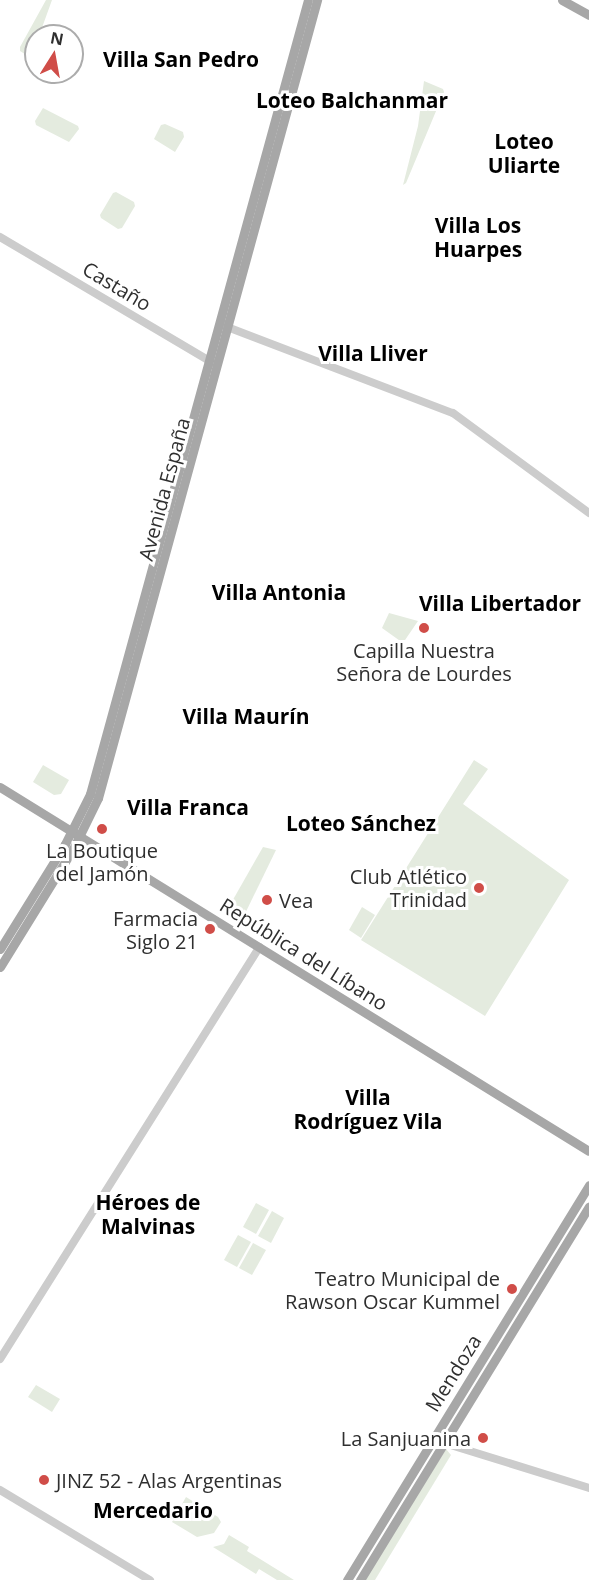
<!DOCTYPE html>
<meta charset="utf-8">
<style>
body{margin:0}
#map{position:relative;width:589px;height:1580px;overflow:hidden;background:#fff;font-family:"Open Sans",sans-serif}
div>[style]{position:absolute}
.green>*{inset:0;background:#e4ebdf}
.minor>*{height:8px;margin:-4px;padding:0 4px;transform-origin:4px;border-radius:4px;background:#ccc}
.major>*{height:9px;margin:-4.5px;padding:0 4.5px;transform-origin:4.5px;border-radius:4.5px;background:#a7a7a7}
.dots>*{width:16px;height:16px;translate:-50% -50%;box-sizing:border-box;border:3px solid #fff;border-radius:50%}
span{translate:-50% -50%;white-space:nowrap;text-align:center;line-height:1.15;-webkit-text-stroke:6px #fff;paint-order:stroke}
.street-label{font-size:20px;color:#2f2f2f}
.poi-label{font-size:20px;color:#2f2f2f}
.right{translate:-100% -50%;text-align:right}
.left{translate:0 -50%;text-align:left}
.neighbourhood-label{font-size:21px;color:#000;font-weight:700}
.north{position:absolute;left:24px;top:24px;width:60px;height:60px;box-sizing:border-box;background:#fff;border:2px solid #acacac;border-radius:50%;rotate:11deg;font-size:16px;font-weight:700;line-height:24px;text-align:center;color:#2f2f2f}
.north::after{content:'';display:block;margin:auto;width:21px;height:27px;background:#d04d48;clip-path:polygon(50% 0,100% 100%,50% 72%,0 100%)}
</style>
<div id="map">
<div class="green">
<div style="clip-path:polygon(46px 0,52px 0,39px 36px,36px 36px,33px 54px,28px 56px,20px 51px,20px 47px)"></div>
<div style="clip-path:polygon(424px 81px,443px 89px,444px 92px,406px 183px,403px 185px,418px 126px)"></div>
<div style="clip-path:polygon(43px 108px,78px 126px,79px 129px,69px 142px,36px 125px,35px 121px)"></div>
<div style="clip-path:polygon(165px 124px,183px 132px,184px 137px,175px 152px,154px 139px,161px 125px)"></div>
<div style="clip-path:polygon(116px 192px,134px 202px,135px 206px,122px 228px,118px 229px,101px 218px,100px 215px,113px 193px)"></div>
<div style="clip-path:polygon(389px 613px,418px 621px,403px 643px,382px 628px)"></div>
<div style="clip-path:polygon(474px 760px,488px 769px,463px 804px,569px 880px,485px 1016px,361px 940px)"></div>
<div style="clip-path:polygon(43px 765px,69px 780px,61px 794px,54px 795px,33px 782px)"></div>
<div style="clip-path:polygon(263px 847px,276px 850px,240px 924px,226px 912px)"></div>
<div style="clip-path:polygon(362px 907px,375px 915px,361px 938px,349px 930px)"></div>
<div style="clip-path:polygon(256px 1203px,269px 1210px,256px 1234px,243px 1227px)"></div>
<div style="clip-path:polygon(272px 1211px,284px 1218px,271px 1243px,258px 1236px)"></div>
<div style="clip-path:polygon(238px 1235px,251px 1242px,237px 1267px,224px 1260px)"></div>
<div style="clip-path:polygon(253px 1243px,266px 1250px,252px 1275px,239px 1268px)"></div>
<div style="clip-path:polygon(36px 1385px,60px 1399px,52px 1412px,28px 1397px)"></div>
<div style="clip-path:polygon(446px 1449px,451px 1455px,375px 1580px,365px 1580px)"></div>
<div style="clip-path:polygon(186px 1497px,218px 1517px,221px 1522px,214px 1533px,197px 1537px,172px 1522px)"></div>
<div style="clip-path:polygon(229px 1535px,249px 1547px,247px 1551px,294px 1580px,277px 1580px,259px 1569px,256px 1574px,213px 1547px,224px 1544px)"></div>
</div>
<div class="minor">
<div style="left:0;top:237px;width:247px;rotate:30.6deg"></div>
<div style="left:222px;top:325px;width:247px;rotate:20.9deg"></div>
<div style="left:453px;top:413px;width:169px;rotate:36.3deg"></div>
<div style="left:0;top:1359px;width:487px;rotate:-57.8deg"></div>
<div style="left:434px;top:1437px;width:12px;rotate:31deg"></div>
<div style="left:444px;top:1443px;width:152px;rotate:17.2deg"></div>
<div style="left:0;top:1490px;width:175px;rotate:31deg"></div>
</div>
<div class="major">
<div style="left:562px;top:0;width:31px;rotate:29deg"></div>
<div style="left:0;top:787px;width:692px;rotate:31.72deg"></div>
<div style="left:0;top:949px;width:123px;rotate:-58.2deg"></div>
<div style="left:65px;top:844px;width:56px;rotate:-63.4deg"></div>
<div style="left:90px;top:794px;width:823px;rotate:-74.65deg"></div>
<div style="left:0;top:967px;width:139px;rotate:-58.3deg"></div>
<div style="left:73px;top:849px;width:57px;rotate:-63.9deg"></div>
<div style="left:98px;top:798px;width:828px;rotate:-74.65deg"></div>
<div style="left:347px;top:1580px;width:463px;rotate:-58.5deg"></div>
<div style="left:360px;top:1580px;width:438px;rotate:-58.5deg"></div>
</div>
<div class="dots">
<div style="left:424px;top:628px;background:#d04d48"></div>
<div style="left:102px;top:829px;background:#d04d48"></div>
<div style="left:479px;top:888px;background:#d04d48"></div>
<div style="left:267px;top:900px;background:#d04d48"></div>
<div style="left:210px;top:929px;background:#d04d48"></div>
<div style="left:512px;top:1289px;background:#d04d48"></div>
<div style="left:483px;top:1438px;background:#d04d48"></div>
<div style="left:44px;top:1480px;background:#d04d48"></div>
</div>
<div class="street-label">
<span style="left:117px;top:286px;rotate:31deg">Castaño</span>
<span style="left:164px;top:489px;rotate:-75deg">Avenida España</span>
<span style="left:304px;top:954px;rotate:32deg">República del Líbano</span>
<span style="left:453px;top:1373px;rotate:-58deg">Mendoza</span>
</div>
<div class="poi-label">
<span style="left:424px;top:662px">Capilla Nuestra<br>Señora de Lourdes</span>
<span style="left:102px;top:862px">La Boutique<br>del Jamón</span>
<span class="right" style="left:467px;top:888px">Club Atlético<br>Trinidad</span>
<span class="left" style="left:279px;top:900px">Vea</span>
<span class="right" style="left:198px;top:930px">Farmacia<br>Siglo 21</span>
<span class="right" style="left:500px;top:1290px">Teatro Municipal de<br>Rawson Oscar Kummel</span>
<span class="right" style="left:471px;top:1438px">La Sanjuanina</span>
<span class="left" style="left:56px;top:1480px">JINZ 52 - Alas Argentinas</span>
</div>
<div class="neighbourhood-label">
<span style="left:181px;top:59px">Villa San Pedro</span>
<span style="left:352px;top:100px">Loteo Balchanmar</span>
<span style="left:524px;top:153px">Loteo<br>Uliarte</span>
<span style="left:478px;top:237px">Villa Los<br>Huarpes</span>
<span style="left:373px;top:353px">Villa Lliver</span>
<span style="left:279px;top:592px">Villa Antonia</span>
<span style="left:500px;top:603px">Villa Libertador</span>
<span style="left:246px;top:716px">Villa Maurín</span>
<span style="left:188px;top:807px">Villa Franca</span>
<span style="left:361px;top:823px">Loteo Sánchez</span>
<span style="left:368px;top:1109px">Villa<br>Rodríguez Vila</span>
<span style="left:148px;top:1214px">Héroes de<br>Malvinas</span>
<span style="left:153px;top:1510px">Mercedario</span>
</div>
<div class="north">N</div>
</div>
